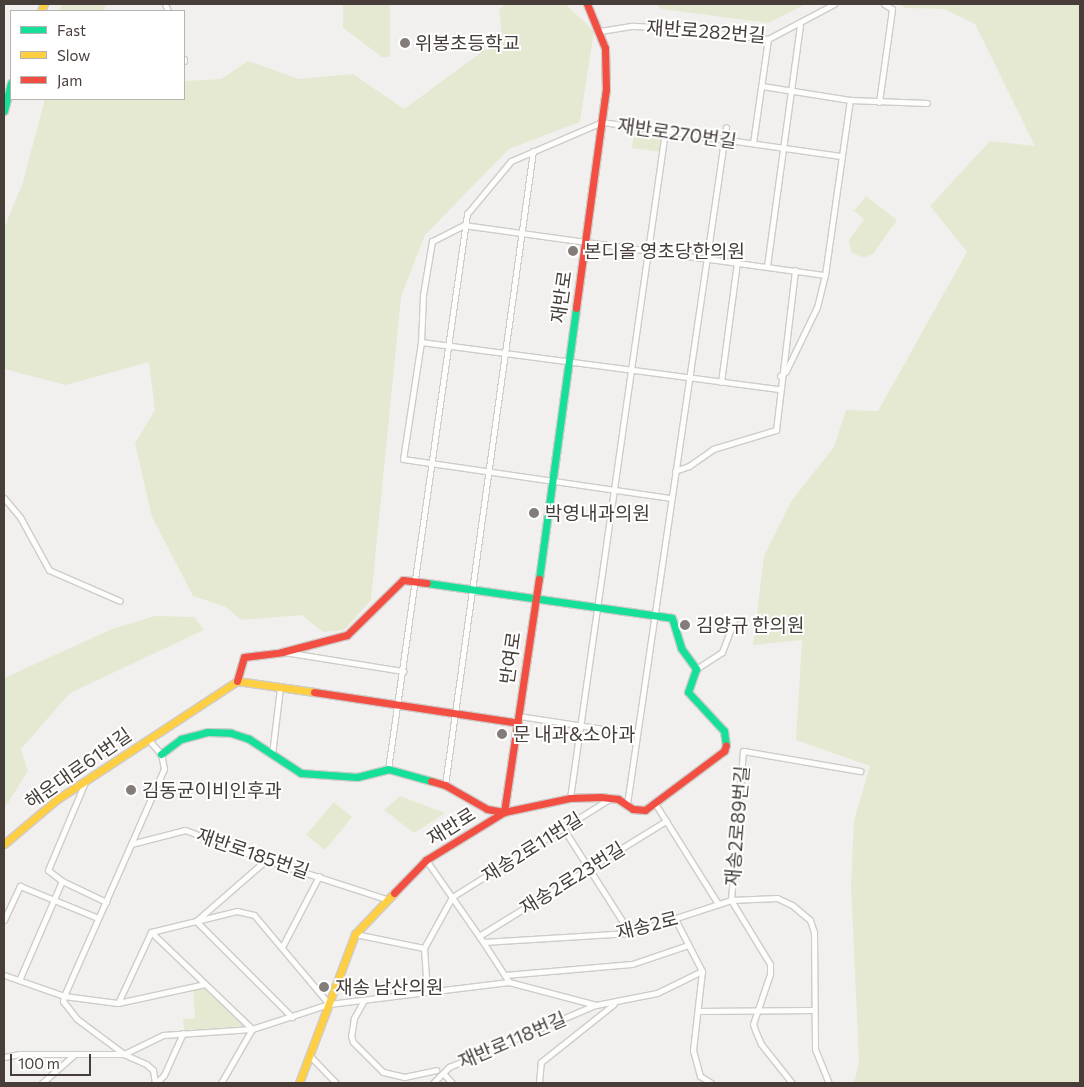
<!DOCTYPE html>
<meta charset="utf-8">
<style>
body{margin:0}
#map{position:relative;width:1084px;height:1087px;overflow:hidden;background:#f2f0ee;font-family:Commissioner,"Noto Sans KR",sans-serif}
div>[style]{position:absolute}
.green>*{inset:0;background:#e6e9d1}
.roads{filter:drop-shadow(1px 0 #ceccca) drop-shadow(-1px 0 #ceccca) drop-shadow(0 1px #ceccca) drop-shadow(0 -1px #ceccca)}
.street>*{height:5px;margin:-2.5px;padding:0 2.5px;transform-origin:2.5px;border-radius:2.5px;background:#fdfdfc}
.fast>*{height:7px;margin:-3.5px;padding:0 3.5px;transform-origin:3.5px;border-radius:3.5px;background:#16e098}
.slow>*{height:7px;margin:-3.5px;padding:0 3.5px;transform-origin:3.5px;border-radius:3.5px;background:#ffcf43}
.jam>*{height:7px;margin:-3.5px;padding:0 3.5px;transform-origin:3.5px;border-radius:3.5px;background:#f24e42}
.dots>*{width:14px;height:14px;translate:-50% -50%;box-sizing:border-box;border:2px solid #fff;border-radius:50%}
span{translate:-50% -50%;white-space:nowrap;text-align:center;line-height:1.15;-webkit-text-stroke:4px #fff;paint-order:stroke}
.street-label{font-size:19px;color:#473e3a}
.poi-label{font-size:19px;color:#473e3a}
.left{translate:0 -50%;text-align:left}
.frame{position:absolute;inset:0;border:5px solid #473e3a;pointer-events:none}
.legend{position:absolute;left:10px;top:10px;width:175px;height:90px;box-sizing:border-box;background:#fff;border:1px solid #b5b2b0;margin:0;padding:6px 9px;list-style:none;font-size:15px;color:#473e3a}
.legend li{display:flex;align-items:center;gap:10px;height:25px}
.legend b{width:25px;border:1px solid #b5b2b0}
.scale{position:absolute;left:10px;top:1054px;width:81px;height:22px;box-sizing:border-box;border:2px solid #473e3a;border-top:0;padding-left:6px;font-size:15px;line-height:18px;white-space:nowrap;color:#473e3a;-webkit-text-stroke:4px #fff;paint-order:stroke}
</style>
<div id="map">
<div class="green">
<div style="clip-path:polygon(62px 4px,104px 4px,106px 5px,104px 11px,59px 11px)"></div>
<div style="clip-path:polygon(343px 4px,390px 4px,390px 57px,382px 57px,343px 28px)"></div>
<div style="clip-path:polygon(507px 4px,565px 4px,594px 31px,580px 122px,509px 149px,425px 235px,401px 297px,371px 600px,344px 630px,323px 632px,302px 615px,241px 620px,226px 607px,193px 596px,152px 517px,135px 443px,155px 410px,149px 362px,66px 385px,4px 369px,4px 228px,22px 185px,45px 99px,184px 99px,184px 81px,221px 79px,248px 61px,299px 79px,353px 74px,404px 109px,502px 37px,499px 9px)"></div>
<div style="clip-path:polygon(655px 4px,806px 4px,768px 23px,662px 9px)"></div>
<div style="clip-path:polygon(899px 4px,1080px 4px,1080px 1083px,854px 1083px,859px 1063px,851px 885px,854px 820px,870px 766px,796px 740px,802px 640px,753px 645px,764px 556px,792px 500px,834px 447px,846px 410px,878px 411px,967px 252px,930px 206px,990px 141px,1035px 146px,975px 24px,944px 9px,905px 8px)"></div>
<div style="clip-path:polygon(635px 126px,665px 131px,662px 152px,632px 148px)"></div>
<div style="clip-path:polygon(866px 196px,897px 220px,873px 254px,863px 258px,851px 252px,849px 240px,864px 219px,854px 211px)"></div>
<div style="clip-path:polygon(155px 616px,194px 617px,204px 630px,70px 693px,21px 749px,28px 771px,4px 809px,4px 678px,112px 629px)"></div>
<div style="clip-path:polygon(400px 796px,445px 813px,414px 833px,384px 810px)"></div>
<div style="clip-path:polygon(334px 802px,352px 817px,325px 850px,306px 835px)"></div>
<div style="clip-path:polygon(204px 986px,247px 1026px,184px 1030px,183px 1019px,195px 1018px,193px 989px)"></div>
</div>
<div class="roads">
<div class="street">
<div style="left:165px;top:4px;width:8px;rotate:67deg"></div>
<div style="left:600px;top:31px;width:33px;rotate:-9deg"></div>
<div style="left:633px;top:26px;width:30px;rotate:2deg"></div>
<div style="left:663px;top:27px;width:106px;rotate:6.5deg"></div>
<div style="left:768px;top:39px;width:75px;rotate:-27.9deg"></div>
<div style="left:184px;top:59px;width:2px;rotate:90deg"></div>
<div style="left:762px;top:86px;width:89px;rotate:9deg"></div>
<div style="left:850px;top:100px;width:77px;rotate:2.2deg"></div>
<div style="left:879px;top:102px;width:94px;rotate:-82deg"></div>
<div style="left:892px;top:9px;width:9px;rotate:-148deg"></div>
<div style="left:753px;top:143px;width:105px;rotate:-81.8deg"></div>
<div style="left:464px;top:225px;width:36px;rotate:153deg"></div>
<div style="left:432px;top:241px;width:55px;rotate:99.5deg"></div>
<div style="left:423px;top:295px;width:47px;rotate:92.4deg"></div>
<div style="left:421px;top:342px;width:118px;rotate:98.7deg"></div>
<div style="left:403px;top:459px;width:271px;rotate:8.3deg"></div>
<div style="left:464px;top:225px;width:364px;rotate:7.9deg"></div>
<div style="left:767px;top:266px;width:243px;rotate:-82.2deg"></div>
<div style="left:421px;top:342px;width:361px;rotate:7.5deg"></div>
<div style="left:780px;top:376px;width:8px;rotate:-40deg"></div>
<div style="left:786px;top:371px;width:71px;rotate:-64.2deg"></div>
<div style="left:817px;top:307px;width:33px;rotate:-76deg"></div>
<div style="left:825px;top:275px;width:177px;rotate:-81.9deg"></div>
<div style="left:721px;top:382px;width:121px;rotate:-82.4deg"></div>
<div style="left:675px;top:471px;width:15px;rotate:-20deg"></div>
<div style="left:689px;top:466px;width:29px;rotate:-35deg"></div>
<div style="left:713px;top:449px;width:66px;rotate:-16.8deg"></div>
<div style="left:776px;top:430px;width:161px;rotate:-83.2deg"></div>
<div style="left:4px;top:498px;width:25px;rotate:50deg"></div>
<div style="left:20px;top:517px;width:60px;rotate:61.3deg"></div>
<div style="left:49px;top:570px;width:77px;rotate:23.6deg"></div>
<div style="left:284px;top:652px;width:121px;rotate:9.1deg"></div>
<div style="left:696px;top:669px;width:31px;rotate:-33deg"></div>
<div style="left:722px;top:652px;width:33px;rotate:-69deg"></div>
<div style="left:519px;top:716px;width:119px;rotate:8.7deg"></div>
<div style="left:272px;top:754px;width:66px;rotate:-83.1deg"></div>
<div style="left:388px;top:769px;width:561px;rotate:-81.9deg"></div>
<div style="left:467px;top:214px;width:69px;rotate:-50.3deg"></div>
<div style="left:511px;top:161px;width:99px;rotate:-23.2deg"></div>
<div style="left:602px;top:122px;width:242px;rotate:8.1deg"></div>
<div style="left:445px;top:785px;width:640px;rotate:-82.1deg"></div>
<div style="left:570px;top:798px;width:674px;rotate:-81.89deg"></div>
<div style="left:627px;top:804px;width:684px;rotate:-81.68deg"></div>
<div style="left:656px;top:805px;width:117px;rotate:57.9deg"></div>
<div style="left:563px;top:828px;width:125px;rotate:57.5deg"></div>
<div style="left:131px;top:844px;width:82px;rotate:-66.3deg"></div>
<div style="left:164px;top:769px;width:15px;rotate:-101deg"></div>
<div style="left:161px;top:754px;width:20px;rotate:-131deg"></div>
<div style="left:266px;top:860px;width:93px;rotate:138.9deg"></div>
<div style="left:196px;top:921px;width:136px;rotate:45deg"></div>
<div style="left:426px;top:860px;width:100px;rotate:55.2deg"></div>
<div style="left:483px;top:942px;width:147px;rotate:-3.5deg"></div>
<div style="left:630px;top:933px;width:106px;rotate:-18.1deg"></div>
<div style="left:731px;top:900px;width:46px;rotate:-2.5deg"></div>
<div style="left:777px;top:898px;width:17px;rotate:25deg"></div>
<div style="left:792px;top:905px;width:23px;rotate:40deg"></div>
<div style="left:810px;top:920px;width:13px;rotate:72deg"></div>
<div style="left:814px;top:932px;width:117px;rotate:89.5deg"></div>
<div style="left:815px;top:1049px;width:37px;rotate:68deg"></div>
<div style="left:62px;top:881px;width:49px;rotate:25.5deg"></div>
<div style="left:675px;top:919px;width:59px;rotate:62.6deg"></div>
<div style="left:702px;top:971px;width:80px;rotate:96.5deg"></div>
<div style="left:693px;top:1050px;width:27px;rotate:75deg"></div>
<div style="left:700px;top:1076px;width:13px;rotate:32deg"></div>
<div style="left:4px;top:920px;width:38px;rotate:-65deg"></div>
<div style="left:20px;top:886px;width:84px;rotate:22.3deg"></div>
<div style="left:151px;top:932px;width:89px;rotate:-13.7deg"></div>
<div style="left:237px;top:911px;width:17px;rotate:13deg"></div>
<div style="left:254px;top:915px;width:116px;rotate:49.9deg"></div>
<div style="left:151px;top:932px;width:140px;rotate:43.8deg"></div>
<div style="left:252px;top:1029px;width:62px;rotate:119.9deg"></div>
<div style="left:355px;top:934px;width:70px;rotate:11.5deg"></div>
<div style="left:479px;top:936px;width:220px;rotate:-31.6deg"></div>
<div style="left:483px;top:942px;width:48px;rotate:57deg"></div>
<div style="left:509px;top:982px;width:90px;rotate:14.8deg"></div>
<div style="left:596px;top:1005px;width:62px;rotate:-11.1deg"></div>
<div style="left:657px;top:993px;width:50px;rotate:-26.1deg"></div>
<div style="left:282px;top:947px;width:80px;rotate:-62.5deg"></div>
<div style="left:4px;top:975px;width:64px;rotate:19.3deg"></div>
<div style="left:64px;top:996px;width:166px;rotate:-66.2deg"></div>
<div style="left:131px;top:844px;width:56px;rotate:-14.5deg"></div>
<div style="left:185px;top:830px;width:86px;rotate:20.3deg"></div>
<div style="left:266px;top:860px;width:129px;rotate:18deg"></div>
<div style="left:505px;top:975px;width:127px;rotate:-5deg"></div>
<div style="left:632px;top:964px;width:59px;rotate:-18.7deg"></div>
<div style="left:20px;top:978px;width:106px;rotate:-66.6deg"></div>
<div style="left:62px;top:881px;width:18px;rotate:-142deg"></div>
<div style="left:48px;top:870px;width:95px;rotate:-67.2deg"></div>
<div style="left:427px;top:992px;width:44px;rotate:-93.9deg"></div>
<div style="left:424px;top:948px;width:58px;rotate:-61.2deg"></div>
<div style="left:452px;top:897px;width:187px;rotate:-31.9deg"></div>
<div style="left:364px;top:1000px;width:21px;rotate:119deg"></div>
<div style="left:354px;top:1018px;width:18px;rotate:99deg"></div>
<div style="left:351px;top:1036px;width:6px;rotate:72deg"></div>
<div style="left:353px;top:1042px;width:42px;rotate:45deg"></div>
<div style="left:383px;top:1072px;width:22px;rotate:13deg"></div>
<div style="left:404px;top:1077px;width:33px;rotate:-12deg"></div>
<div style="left:118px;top:1003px;width:78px;rotate:-65.1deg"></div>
<div style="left:698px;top:1011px;width:116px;rotate:-0.5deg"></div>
<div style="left:310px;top:1056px;width:37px;rotate:46deg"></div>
<div style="left:4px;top:1057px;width:16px;rotate:-11deg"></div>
<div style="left:20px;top:1054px;width:104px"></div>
<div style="left:124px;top:1054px;width:43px;rotate:-26deg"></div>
<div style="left:163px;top:1035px;width:89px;rotate:-3.9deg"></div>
<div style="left:252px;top:1029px;width:81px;rotate:-18deg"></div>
<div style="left:329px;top:1004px;width:181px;rotate:-7deg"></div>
<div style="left:443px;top:1073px;width:13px;rotate:48deg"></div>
<div style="left:42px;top:1083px;width:44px;rotate:-41.3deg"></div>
<div style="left:155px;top:1083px;width:13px;rotate:-99deg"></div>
<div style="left:153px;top:1070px;width:9px;rotate:-139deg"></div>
<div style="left:146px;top:1064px;width:24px;rotate:-156deg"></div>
<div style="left:124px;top:1054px;width:59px;rotate:-143.3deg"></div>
<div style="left:77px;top:1019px;width:23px;rotate:-128deg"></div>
<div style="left:63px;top:1001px;width:5px;rotate:-79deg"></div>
<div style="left:64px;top:996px;width:54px;rotate:7.4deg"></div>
<div style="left:118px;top:1003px;width:89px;rotate:-12.3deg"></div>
<div style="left:156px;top:1083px;width:11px;rotate:-45deg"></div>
<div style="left:164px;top:1075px;width:46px;rotate:-65.7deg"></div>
<div style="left:433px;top:1083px;width:23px;rotate:-45deg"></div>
<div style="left:449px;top:1067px;width:159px;rotate:-23deg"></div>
<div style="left:539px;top:1083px;width:21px;rotate:-85deg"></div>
<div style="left:541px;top:1062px;width:93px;rotate:-38.5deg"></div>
<div style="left:792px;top:1083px;width:50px;rotate:-128.5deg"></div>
<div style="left:761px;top:1044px;width:15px;rotate:-113deg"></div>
<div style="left:755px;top:1030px;width:6px;rotate:-108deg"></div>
<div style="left:753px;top:1024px;width:53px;rotate:-71.2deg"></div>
<div style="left:770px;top:974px;width:10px;rotate:-90deg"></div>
<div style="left:770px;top:964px;width:75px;rotate:-121.4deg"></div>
<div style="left:731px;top:900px;width:149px;rotate:-85.4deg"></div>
<div style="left:743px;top:751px;width:119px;rotate:9.7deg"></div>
</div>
<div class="fast">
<div style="left:4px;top:111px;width:29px;rotate:-76deg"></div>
<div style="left:539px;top:579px;width:274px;rotate:-82.2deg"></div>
<div style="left:427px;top:583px;width:247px;rotate:8.1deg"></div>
<div style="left:672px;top:618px;width:31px;rotate:73deg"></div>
<div style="left:681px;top:648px;width:26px;rotate:54deg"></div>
<div style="left:696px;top:669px;width:24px;rotate:109deg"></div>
<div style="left:688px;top:692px;width:53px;rotate:47.3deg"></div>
<div style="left:724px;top:731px;width:14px;rotate:82deg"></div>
<div style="left:161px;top:754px;width:25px;rotate:-37deg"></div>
<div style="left:181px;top:739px;width:27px;rotate:-15deg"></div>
<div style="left:207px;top:732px;width:24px;rotate:2deg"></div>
<div style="left:231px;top:733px;width:19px;rotate:18deg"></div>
<div style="left:249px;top:739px;width:62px;rotate:33.2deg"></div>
<div style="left:301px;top:773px;width:56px;rotate:4.1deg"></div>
<div style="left:357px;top:777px;width:32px;rotate:-14deg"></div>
<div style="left:388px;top:769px;width:45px;rotate:15.6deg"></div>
</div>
<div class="slow">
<div style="left:41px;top:11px;width:8px;rotate:-67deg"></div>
<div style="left:4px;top:844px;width:68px;rotate:-40.2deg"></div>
<div style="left:56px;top:800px;width:217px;rotate:-33.3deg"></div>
<div style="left:237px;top:681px;width:78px;rotate:8.1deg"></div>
<div style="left:299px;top:1083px;width:159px;rotate:-69.4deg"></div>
<div style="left:355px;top:934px;width:57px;rotate:-46.4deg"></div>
</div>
<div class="jam">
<div style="left:576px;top:308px;width:220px;rotate:-82.2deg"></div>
<div style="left:606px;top:90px;width:42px;rotate:-91.4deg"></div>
<div style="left:605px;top:48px;width:48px;rotate:-112.2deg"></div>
<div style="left:237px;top:681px;width:25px;rotate:-74deg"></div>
<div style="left:244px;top:657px;width:38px;rotate:-7deg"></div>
<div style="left:282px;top:652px;width:67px;rotate:-14.7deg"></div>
<div style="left:347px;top:635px;width:78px;rotate:-44.5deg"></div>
<div style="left:403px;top:580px;width:24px;rotate:7deg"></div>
<div style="left:314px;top:692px;width:206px;rotate:8.6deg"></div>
<div style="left:431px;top:781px;width:15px;rotate:16deg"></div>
<div style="left:445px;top:785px;width:48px;rotate:29.7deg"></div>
<div style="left:487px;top:809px;width:17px;rotate:10deg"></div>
<div style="left:504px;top:812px;width:67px;rotate:-12deg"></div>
<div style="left:570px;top:798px;width:30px;rotate:-2deg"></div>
<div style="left:600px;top:797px;width:18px;rotate:6deg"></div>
<div style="left:618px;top:799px;width:18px;rotate:34deg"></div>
<div style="left:633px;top:809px;width:12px;rotate:5deg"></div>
<div style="left:645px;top:810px;width:99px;rotate:-36.8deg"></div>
<div style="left:724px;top:751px;width:6px;rotate:-72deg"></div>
<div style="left:394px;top:893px;width:46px;rotate:-45.9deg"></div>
<div style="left:426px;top:860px;width:92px;rotate:-31.6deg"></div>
<div style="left:504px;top:812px;width:236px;rotate:-81.5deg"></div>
</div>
</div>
<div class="dots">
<div style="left:405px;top:43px;background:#837c79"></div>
<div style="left:573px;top:251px;background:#837c79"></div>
<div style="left:534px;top:513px;background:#837c79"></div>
<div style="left:685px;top:625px;background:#837c79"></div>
<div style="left:502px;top:734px;background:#837c79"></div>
<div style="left:131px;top:790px;background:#837c79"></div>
<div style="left:324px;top:987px;background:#837c79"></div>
</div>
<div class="street-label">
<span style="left:706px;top:31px;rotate:4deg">재반로282번길</span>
<span style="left:677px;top:133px;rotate:8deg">재반로270번길</span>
<span style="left:561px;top:297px;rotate:-82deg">재반로</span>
<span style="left:510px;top:658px;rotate:-82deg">반여로</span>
<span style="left:78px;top:768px;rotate:-35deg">해운대로61번길</span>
<span style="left:451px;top:826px;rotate:-32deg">재반로</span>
<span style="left:737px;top:826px;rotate:-85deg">재송2로89번길</span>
<span style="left:532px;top:847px;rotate:-32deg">재송2로11번길</span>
<span style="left:253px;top:853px;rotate:19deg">재반로185번길</span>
<span style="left:572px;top:878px;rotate:-32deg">재송2로23번길</span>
<span style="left:647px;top:925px;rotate:-14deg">재송2로</span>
<span style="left:512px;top:1040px;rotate:-23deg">재반로118번길</span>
</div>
<div class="poi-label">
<span class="left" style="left:415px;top:43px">위봉초등학교</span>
<span class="left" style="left:584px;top:251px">본디올 영초당한의원</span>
<span class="left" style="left:545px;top:513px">박영내과의원</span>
<span class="left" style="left:696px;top:625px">김양규 한의원</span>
<span class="left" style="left:513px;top:734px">문 내과&amp;소아과</span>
<span class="left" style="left:142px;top:790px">김동균이비인후과</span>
<span class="left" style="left:335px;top:987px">재송 남산의원</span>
</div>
<div class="frame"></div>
<ul class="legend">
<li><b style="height:6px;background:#16e098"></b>Fast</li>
<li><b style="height:6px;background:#ffcf43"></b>Slow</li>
<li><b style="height:6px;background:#f24e42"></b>Jam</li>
</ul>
<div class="scale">100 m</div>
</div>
